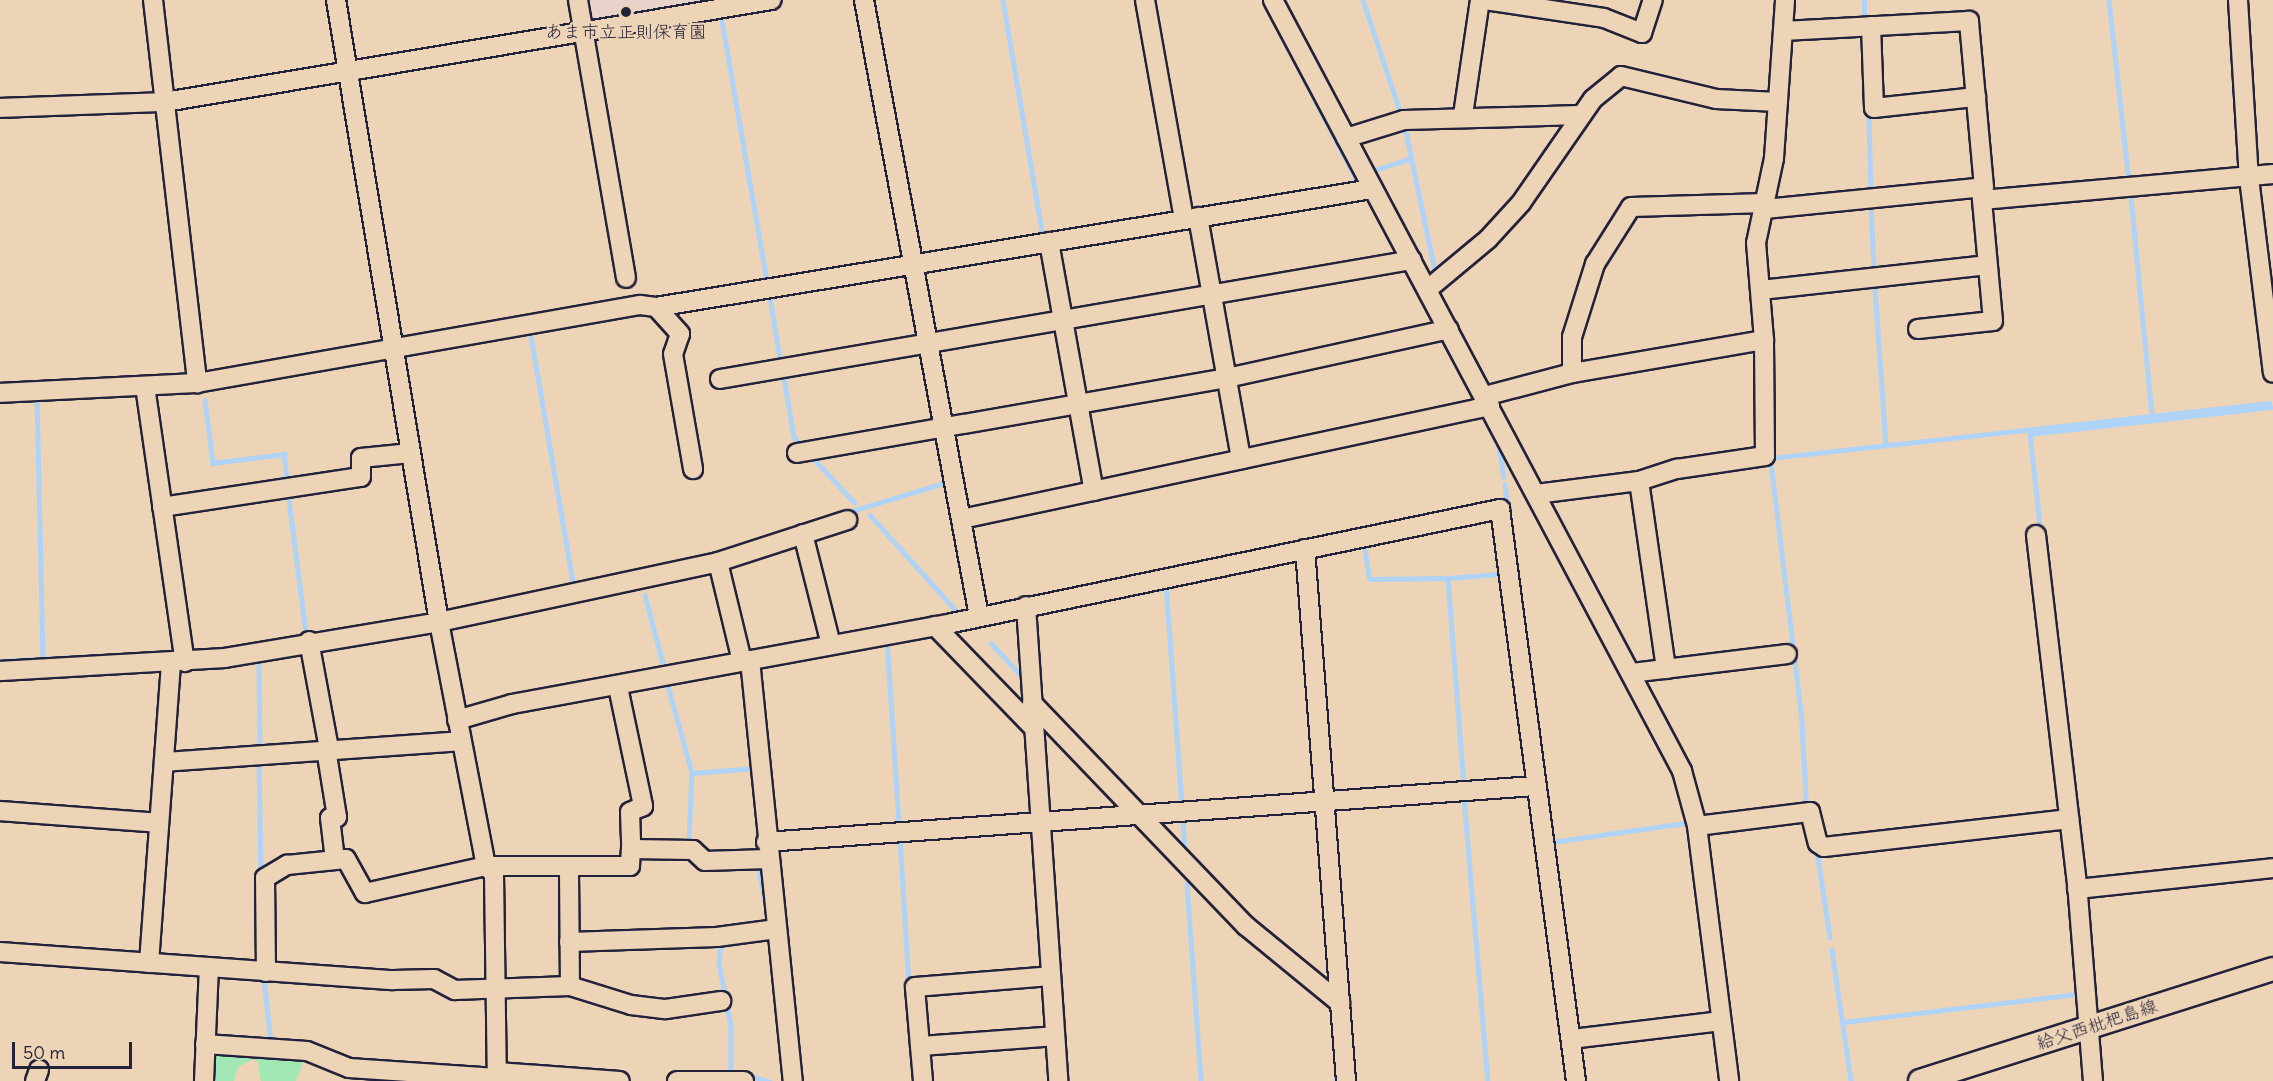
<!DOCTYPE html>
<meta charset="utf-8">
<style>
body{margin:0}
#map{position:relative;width:2273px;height:1081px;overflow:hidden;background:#eed4b6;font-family:Delius,"Klee One",sans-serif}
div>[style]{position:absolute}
.built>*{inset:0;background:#e7d3cb}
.green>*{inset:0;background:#a2e8b4}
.stream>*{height:4.5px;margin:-2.25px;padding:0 2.25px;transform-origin:2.25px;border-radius:2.25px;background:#aed3f7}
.roads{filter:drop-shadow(2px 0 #22223b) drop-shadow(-2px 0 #22223b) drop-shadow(0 2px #22223b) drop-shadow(0 -2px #22223b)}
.minor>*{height:18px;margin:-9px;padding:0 9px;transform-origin:9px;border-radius:9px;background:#eed4b6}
.major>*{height:22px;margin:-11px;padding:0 11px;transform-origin:11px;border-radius:11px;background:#eed4b6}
.dots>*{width:16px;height:16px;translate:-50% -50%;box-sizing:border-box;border:3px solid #eed4b6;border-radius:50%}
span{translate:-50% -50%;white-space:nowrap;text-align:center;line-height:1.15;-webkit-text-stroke:4.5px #eed4b6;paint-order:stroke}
.poi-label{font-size:18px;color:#22223b}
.street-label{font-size:18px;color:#22223b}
.scale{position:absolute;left:12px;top:1042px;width:120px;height:27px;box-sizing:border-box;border:3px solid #22223b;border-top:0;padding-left:8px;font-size:18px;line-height:21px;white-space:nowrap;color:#22223b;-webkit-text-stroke:4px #eed4b6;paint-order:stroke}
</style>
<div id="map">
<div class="built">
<div style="clip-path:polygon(584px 0,717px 0,594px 25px,588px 21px)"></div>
</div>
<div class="green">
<div style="clip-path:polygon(211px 1049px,304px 1060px,296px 1081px,261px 1081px,258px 1062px,253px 1059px,238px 1067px,234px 1081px,209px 1081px)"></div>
</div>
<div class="stream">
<div style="left:1003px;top:0;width:240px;rotate:80.4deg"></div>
<div style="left:1363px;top:0;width:117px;rotate:71.6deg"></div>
<div style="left:2109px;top:0;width:183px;rotate:83.7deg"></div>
<div style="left:721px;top:15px;width:265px;rotate:80.2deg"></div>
<div style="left:1864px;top:19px;width:19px;rotate:-90deg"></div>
<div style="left:1293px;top:57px;width:145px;rotate:62.6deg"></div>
<div style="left:1869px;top:119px;width:71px;rotate:88.4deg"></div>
<div style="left:1405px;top:127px;width:147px;rotate:78.2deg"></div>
<div style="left:1375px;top:170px;width:38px;rotate:-18deg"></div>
<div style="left:2131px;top:197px;width:221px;rotate:84.5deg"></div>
<div style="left:1871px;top:205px;width:64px;rotate:87.3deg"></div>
<div style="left:1875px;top:288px;width:157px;rotate:86deg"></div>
<div style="left:770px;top:297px;width:68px;rotate:80.7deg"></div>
<div style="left:530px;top:330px;width:262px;rotate:80.3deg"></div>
<div style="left:784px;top:378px;width:60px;rotate:80.4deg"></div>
<div style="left:794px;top:437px;width:9px;rotate:49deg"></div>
<div style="left:37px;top:395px;width:264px;rotate:88.7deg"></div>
<div style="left:205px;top:400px;width:64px;rotate:82.8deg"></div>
<div style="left:213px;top:463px;width:72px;rotate:-7.2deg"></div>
<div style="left:284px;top:454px;width:24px;rotate:83deg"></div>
<div style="left:2030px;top:434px;width:242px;rotate:-6.4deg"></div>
<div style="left:2030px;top:434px;width:100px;rotate:83.7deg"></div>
<div style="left:1499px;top:446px;width:31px;rotate:81deg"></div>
<div style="left:812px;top:457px;width:62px;rotate:47deg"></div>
<div style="left:1505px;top:484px;width:24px;rotate:83deg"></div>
<div style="left:288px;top:492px;width:142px;rotate:82.7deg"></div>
<div style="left:855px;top:510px;width:93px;rotate:-16.9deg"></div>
<div style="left:870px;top:515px;width:133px;rotate:48deg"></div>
<div style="left:1364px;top:543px;width:36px;rotate:81deg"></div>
<div style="left:1370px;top:579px;width:78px;rotate:-0.7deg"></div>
<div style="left:1448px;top:578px;width:208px;rotate:85.6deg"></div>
<div style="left:1448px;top:578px;width:51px;rotate:-4.5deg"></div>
<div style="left:1166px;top:583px;width:224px;rotate:85.9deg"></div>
<div style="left:645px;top:595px;width:79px;rotate:75.3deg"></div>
<div style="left:887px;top:638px;width:187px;rotate:86.3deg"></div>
<div style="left:991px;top:643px;width:45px;rotate:46.8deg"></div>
<div style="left:258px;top:644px;width:166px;rotate:-9.7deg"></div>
<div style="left:259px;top:659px;width:91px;rotate:89.4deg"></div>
<div style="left:0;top:661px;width:96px;rotate:-3deg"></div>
<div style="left:667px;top:682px;width:94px;rotate:74.6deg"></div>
<div style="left:692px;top:773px;width:69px;rotate:92.5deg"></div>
<div style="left:259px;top:760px;width:114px;rotate:89deg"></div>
<div style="left:692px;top:773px;width:63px;rotate:-4.5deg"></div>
<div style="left:1464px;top:797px;width:285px;rotate:85.2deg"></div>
<div style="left:1806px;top:806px;width:91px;rotate:-93.1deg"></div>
<div style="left:1801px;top:715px;width:259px;rotate:-96.9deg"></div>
<div style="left:1770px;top:458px;width:502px;rotate:-6.29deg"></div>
<div style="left:1183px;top:817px;width:36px;rotate:87deg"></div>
<div style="left:900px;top:838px;width:147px;rotate:86.5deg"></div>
<div style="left:1552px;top:842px;width:134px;rotate:-8.1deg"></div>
<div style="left:1817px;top:851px;width:87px;rotate:81.4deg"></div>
<div style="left:758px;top:865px;width:41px;rotate:78.7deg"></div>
<div style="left:1187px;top:884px;width:197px;rotate:85.9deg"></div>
<div style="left:721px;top:942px;width:21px;rotate:95deg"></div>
<div style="left:719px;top:963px;width:64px;rotate:79.2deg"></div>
<div style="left:731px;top:1026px;width:46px;rotate:90deg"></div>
<div style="left:731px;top:1072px;width:7px;rotate:8deg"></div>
<div style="left:1832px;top:950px;width:132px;rotate:81.7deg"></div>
<div style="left:264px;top:978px;width:64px;rotate:83.8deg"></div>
<div style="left:1843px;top:1022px;width:236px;rotate:-6.8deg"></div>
<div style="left:1336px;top:1063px;width:18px;rotate:87deg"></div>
<div style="left:746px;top:1075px;width:24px;rotate:15deg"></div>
</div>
<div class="roads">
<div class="minor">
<div style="left:153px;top:0;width:386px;rotate:83.4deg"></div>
<div style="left:336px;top:0;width:630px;rotate:80.6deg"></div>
<div style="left:439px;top:622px;width:248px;rotate:79.1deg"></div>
<div style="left:486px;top:866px;width:11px;rotate:45deg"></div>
<div style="left:494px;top:874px;width:207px;rotate:89.2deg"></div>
<div style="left:578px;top:0;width:282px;rotate:80.2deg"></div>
<div style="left:864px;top:0;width:627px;rotate:79.43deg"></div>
<div style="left:1145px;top:0;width:223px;rotate:79.9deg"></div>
<div style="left:1273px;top:0;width:873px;rotate:62.05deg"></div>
<div style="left:1682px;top:771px;width:57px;rotate:74.7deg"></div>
<div style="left:1697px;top:826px;width:257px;rotate:82.8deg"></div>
<div style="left:1485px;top:0;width:120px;rotate:8.6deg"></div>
<div style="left:1604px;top:18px;width:41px;rotate:21.5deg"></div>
<div style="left:1642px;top:33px;width:35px;rotate:-72deg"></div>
<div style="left:2238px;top:0;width:178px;rotate:86.5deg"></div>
<div style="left:2249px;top:178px;width:196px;rotate:83deg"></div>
<div style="left:1871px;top:26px;width:82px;rotate:87.9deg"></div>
<div style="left:1874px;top:108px;width:103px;rotate:-6.2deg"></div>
<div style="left:0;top:108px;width:165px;rotate:-2.1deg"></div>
<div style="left:165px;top:102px;width:615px;rotate:-9.55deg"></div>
<div style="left:1463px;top:115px;width:116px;rotate:-81.6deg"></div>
<div style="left:1346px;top:138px;width:61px;rotate:-17.2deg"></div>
<div style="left:1404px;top:120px;width:175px;rotate:-1.6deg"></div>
<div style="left:1982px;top:200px;width:292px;rotate:-5.1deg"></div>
<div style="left:1765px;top:209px;width:220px;rotate:-5.7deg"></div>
<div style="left:1984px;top:187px;width:167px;rotate:-95.2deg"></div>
<div style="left:1969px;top:21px;width:186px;rotate:176.9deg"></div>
<div style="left:1198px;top:217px;width:246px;rotate:79.9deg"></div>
<div style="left:1049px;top:242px;width:253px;rotate:79.8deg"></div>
<div style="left:1428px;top:289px;width:78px;rotate:-39.8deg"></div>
<div style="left:1488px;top:239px;width:49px;rotate:-47.5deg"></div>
<div style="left:1521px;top:203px;width:126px;rotate:-55.3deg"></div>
<div style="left:1593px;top:99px;width:36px;rotate:-39deg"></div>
<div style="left:1621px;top:76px;width:98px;rotate:13.6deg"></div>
<div style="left:1716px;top:99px;width:62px;rotate:2.8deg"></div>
<div style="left:1761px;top:290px;width:226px;rotate:-6.3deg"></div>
<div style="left:656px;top:307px;width:36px;rotate:48deg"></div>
<div style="left:680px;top:334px;width:21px;rotate:109deg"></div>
<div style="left:673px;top:354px;width:117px;rotate:80.1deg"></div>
<div style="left:1918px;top:329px;width:75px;rotate:-6.1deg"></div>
<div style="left:1993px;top:321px;width:133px;rotate:-95.2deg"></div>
<div style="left:1572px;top:373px;width:36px;rotate:-90deg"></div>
<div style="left:1572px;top:337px;width:77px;rotate:-72.5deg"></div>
<div style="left:1595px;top:264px;width:67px;rotate:-57.7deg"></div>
<div style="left:1631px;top:207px;width:135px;rotate:-1.7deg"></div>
<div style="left:720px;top:379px;width:702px;rotate:-9.76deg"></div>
<div style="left:145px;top:386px;width:279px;rotate:81.8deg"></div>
<div style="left:0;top:393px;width:197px;rotate:-2.9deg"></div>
<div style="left:197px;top:383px;width:450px;rotate:-10deg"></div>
<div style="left:640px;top:305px;width:16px;rotate:7deg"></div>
<div style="left:656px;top:307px;width:726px;rotate:-9.36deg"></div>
<div style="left:1485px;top:396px;width:90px;rotate:-14.8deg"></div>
<div style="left:1572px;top:373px;width:195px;rotate:-9.8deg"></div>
<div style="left:1764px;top:340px;width:97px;rotate:-94.7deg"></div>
<div style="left:1756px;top:243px;width:87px;rotate:-78deg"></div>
<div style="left:1774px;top:158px;width:158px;rotate:-86deg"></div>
<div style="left:797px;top:453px;width:436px;rotate:-9.9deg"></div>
<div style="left:1227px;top:378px;width:227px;rotate:-12.4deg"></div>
<div style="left:1639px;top:481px;width:40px;rotate:-18deg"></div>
<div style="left:1677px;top:469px;width:89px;rotate:-8.4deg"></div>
<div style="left:1765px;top:456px;width:116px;rotate:-90.5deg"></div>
<div style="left:1536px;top:494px;width:104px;rotate:-7.2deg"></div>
<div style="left:1639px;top:481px;width:190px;rotate:81.8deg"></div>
<div style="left:162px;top:507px;width:201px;rotate:-8.6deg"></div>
<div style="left:361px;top:477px;width:19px;rotate:-90deg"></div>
<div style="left:361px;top:458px;width:50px;rotate:-5.7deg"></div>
<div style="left:962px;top:519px;width:540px;rotate:-12.08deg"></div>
<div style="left:803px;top:534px;width:114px;rotate:75.8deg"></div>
<div style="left:2036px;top:535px;width:362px;rotate:83.3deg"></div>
<div style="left:2078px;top:895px;width:187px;rotate:85.4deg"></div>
<div style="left:1305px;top:549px;width:534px;rotate:85.59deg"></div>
<div style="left:718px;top:562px;width:102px;rotate:76.4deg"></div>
<div style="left:1026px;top:606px;width:476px;rotate:86.1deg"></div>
<div style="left:935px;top:626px;width:142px;rotate:45.9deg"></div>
<div style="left:309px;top:641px;width:110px;rotate:79.5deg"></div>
<div style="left:750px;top:660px;width:423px;rotate:84.2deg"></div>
<div style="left:0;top:671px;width:225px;rotate:-3.3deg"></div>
<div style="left:225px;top:658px;width:217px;rotate:-9.5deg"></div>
<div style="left:439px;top:622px;width:285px;rotate:-12.1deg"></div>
<div style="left:718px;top:562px;width:136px;rotate:-18deg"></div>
<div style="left:1631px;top:673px;width:157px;rotate:-6.9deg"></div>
<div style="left:618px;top:687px;width:122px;rotate:78.1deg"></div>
<div style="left:643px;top:806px;width:14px;rotate:155deg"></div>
<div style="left:630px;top:812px;width:37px;rotate:88deg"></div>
<div style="left:1032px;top:703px;width:309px;rotate:46.2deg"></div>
<div style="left:1246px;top:926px;width:122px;rotate:39.3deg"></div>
<div style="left:457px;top:720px;width:57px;rotate:-16.2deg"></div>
<div style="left:512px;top:704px;width:447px;rotate:-10.4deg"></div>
<div style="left:952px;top:623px;width:560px;rotate:-11.75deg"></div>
<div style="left:1500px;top:509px;width:577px;rotate:82.43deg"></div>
<div style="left:326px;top:749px;width:69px;rotate:80.8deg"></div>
<div style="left:337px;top:817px;width:7px;rotate:172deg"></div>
<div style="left:330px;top:818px;width:42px;rotate:83.2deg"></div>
<div style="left:164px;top:762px;width:298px;rotate:-4deg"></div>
<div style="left:0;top:811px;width:159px;rotate:4.3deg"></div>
<div style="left:1697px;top:826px;width:114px;rotate:-7.1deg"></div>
<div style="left:1810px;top:812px;width:32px;rotate:76deg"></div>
<div style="left:1818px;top:843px;width:7px;rotate:34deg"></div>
<div style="left:1824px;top:847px;width:247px;rotate:-6.5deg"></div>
<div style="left:766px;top:842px;width:770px;rotate:-4.17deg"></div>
<div style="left:2077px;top:889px;width:197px;rotate:-6.1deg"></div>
<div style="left:569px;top:942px;width:148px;rotate:-1.9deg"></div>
<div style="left:717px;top:937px;width:60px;rotate:-7.7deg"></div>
<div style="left:0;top:952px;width:394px;rotate:4.1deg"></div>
<div style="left:393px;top:980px;width:41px;rotate:-1.4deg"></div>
<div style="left:434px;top:979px;width:24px;rotate:28deg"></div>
<div style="left:455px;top:990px;width:115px;rotate:-2deg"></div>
<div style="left:570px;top:986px;width:117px;rotate:-90.5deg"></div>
<div style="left:149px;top:963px;width:301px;rotate:-85.8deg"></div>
<div style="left:266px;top:972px;width:94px;rotate:-90.6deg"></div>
<div style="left:265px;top:878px;width:26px;rotate:-31deg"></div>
<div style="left:287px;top:865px;width:59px;rotate:-5.8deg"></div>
<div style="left:346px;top:859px;width:39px;rotate:61deg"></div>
<div style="left:365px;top:893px;width:124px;rotate:-12.6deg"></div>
<div style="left:486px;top:866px;width:144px"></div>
<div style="left:630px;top:866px;width:17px;rotate:-87deg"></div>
<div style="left:631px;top:849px;width:62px;rotate:0.9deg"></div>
<div style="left:693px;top:850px;width:16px;rotate:43deg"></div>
<div style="left:705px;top:861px;width:63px;rotate:-1.8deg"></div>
<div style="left:570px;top:986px;width:64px;rotate:17.3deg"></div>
<div style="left:631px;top:1005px;width:35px;rotate:7deg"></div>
<div style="left:666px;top:1009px;width:56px;rotate:-8.3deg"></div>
<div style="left:1571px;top:1039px;width:151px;rotate:-6.8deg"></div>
<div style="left:205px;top:1044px;width:102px;rotate:3.9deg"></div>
<div style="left:307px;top:1051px;width:45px;rotate:22deg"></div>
<div style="left:349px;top:1068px;width:148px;rotate:3.9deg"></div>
<div style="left:920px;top:1046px;width:135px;rotate:-4.2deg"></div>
<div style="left:497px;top:1072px;width:123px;rotate:4.2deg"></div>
<div style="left:35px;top:1081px;width:12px;rotate:-70deg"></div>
<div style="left:204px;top:1081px;width:114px;rotate:-87.5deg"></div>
<div style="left:677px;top:1081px;width:67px"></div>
<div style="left:923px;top:1081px;width:94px;rotate:-94.9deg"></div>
<div style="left:915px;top:987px;width:136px;rotate:-4.6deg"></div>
</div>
<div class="major">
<div style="left:1920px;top:1081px;width:370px;rotate:-17.6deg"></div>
</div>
</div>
<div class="dots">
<div style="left:626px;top:12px;background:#22223b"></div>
</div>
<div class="poi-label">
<span style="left:626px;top:32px">あま市立正則保育園</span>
</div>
<div class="street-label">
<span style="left:2097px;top:1025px;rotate:-18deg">給父西枇杷島線</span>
</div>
<div class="scale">50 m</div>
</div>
